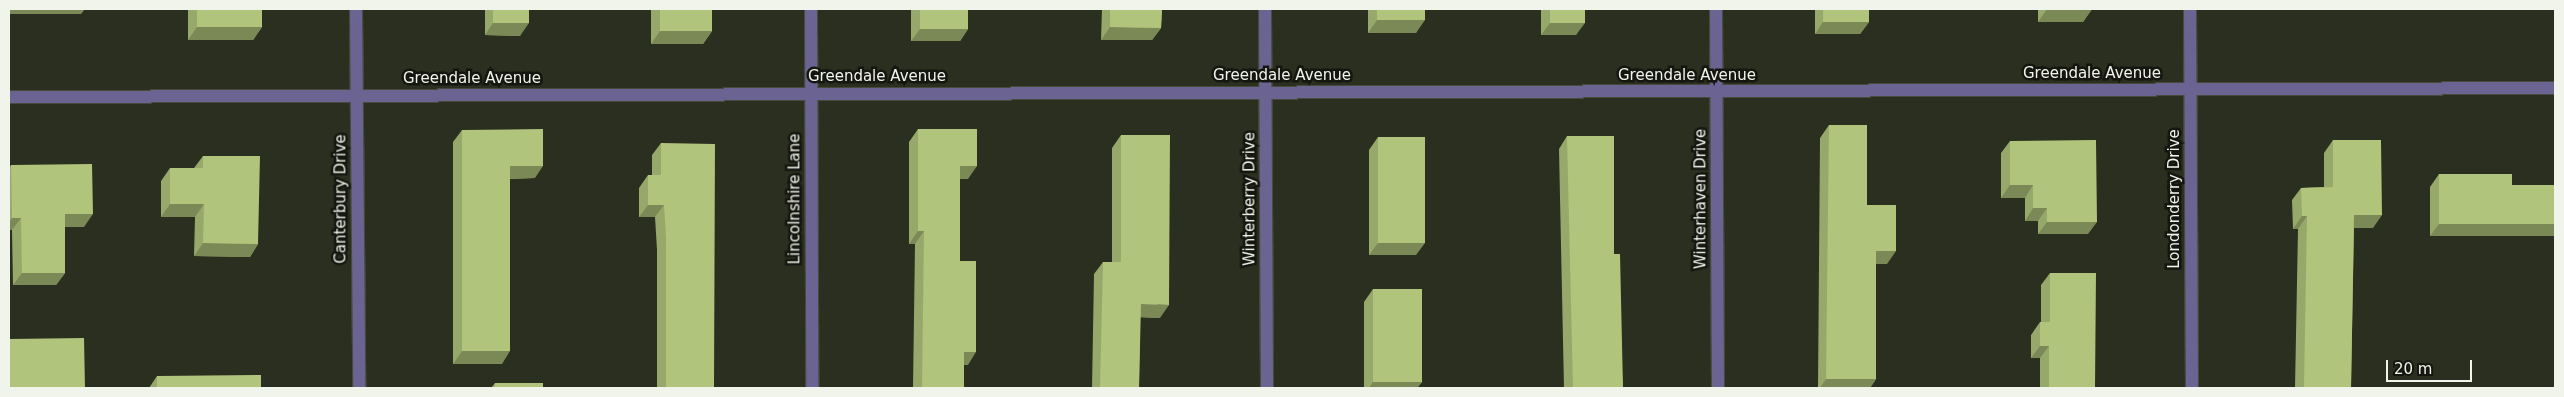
<!DOCTYPE html>
<style>
body{margin:0}
#map{position:relative;width:2564px;height:397px;overflow:hidden;background:#2a2f1f;font-family:"DejaVu Sans",sans-serif}
div>[style]{position:absolute}
.roads{filter:drop-shadow(1px 0 #464b3c) drop-shadow(-1px 0 #464b3c) drop-shadow(0 1px #464b3c) drop-shadow(0 -1px #464b3c)}
.minor>*{height:12px;margin:-6px;padding:0 6px;transform-origin:6px;border-radius:6px;background:#6b6492}
.wall>*{inset:0;background:#97a96a}
.shaded-wall>*{inset:0;background:#7b8956}
.building>*{inset:0;background:#b0c47b}
span{translate:-50% -50%;white-space:nowrap;text-align:center;line-height:1.15;-webkit-text-stroke:5px #14160f;paint-order:stroke}
.street-label{font-size:15px;color:#f1f4eb}
.frame{position:absolute;inset:0;border:10px solid #f1f4eb;pointer-events:none}
.scale{position:absolute;left:2386px;top:360px;width:86px;height:22px;box-sizing:border-box;border:2px solid #f1f4eb;border-top:0;padding-left:6px;font-size:15px;line-height:18px;white-space:nowrap;color:#f1f4eb;-webkit-text-stroke:4px #14160f;paint-order:stroke}
</style>
<div id="map">
<div class="roads">
<div class="minor">
<div style="left:356px;top:9px;width:379px;rotate:89.5deg"></div>
<div style="left:811px;top:9px;width:379px;rotate:89.8deg"></div>
<div style="left:1265px;top:9px;width:379px;rotate:89.7deg"></div>
<div style="left:1716px;top:9px;width:379px;rotate:89.7deg"></div>
<div style="left:2190px;top:9px;width:379px;rotate:89.7deg"></div>
<div style="left:9px;top:97px;width:2546px;rotate:-0.2deg"></div>
</div>
</div>
<div class="wall">
<div style="clip-path:polygon(188px 9px,262px 9px,262px 27px,253px 40px,188px 40px)"></div>
<div style="clip-path:polygon(485px 9px,529px 9px,520px 36px,485px 35px)"></div>
<div style="clip-path:polygon(651px 9px,712px 9px,712px 31px,703px 44px,651px 44px)"></div>
<div style="clip-path:polygon(911px 9px,968px 9px,968px 29px,960px 41px,911px 41px)"></div>
<div style="clip-path:polygon(1102px 9px,1162px 9px,1161px 28px,1152px 40px,1101px 40px)"></div>
<div style="clip-path:polygon(1368px 9px,1425px 9px,1416px 33px,1368px 33px)"></div>
<div style="clip-path:polygon(1541px 9px,1585px 9px,1576px 35px,1541px 35px)"></div>
<div style="clip-path:polygon(1815px 9px,1869px 9px,1869px 22px,1860px 34px,1815px 34px)"></div>
<div style="clip-path:polygon(2038px 9px,2092px 9px,2083px 22px,2038px 22px)"></div>
<div style="clip-path:polygon(1829px 125px,1887px 264px,1876px 264px,1876px 379px,1870px 388px,1818px 388px,1820px 138px)"></div>
<div style="clip-path:polygon(918px 129px,968px 179px,960px 179px,960px 261px,968px 365px,964px 365px,964px 388px,913px 388px,915px 244px,909px 244px,909px 142px)"></div>
<div style="clip-path:polygon(462px 130px,535px 178px,510px 179px,502px 364px,453px 364px,453px 142px)"></div>
<div style="clip-path:polygon(1121px 135px,1160px 318px,1140px 317px,1139px 388px,1092px 388px,1094px 274px,1103px 262px,1112px 262px,1112px 148px)"></div>
<div style="clip-path:polygon(1567px 136px,1614px 254px,1623px 388px,1564px 388px,1559px 149px)"></div>
<div style="clip-path:polygon(1378px 137px,1416px 255px,1369px 255px,1369px 150px)"></div>
<div style="clip-path:polygon(2333px 140px,2373px 228px,2354px 228px,2351px 388px,2295px 388px,2298px 229px,2293px 229px,2292px 200px,2301px 188px,2324px 187px,2324px 153px)"></div>
<div style="clip-path:polygon(2010px 141px,2088px 234px,2038px 234px,2038px 221px,2025px 221px,2025px 198px,2001px 198px,2001px 153px)"></div>
<div style="clip-path:polygon(661px 143px,714px 388px,657px 388px,657px 250px,655px 217px,639px 217px,639px 188px,648px 175px,652px 175px,652px 155px)"></div>
<div style="clip-path:polygon(203px 156px,258px 244px,250px 257px,194px 256px,195px 217px,161px 217px,161px 181px,170px 168px,194px 168px)"></div>
<div style="clip-path:polygon(11px 165px,84px 227px,65px 227px,65px 273px,56px 285px,13px 285px,12px 230px,9px 230px,9px 168px)"></div>
<div style="clip-path:polygon(2439px 174px,2512px 185px,2555px 236px,2430px 236px,2430px 187px)"></div>
<div style="clip-path:polygon(2050px 273px,2095px 388px,2040px 388px,2040px 358px,2031px 358px,2031px 335px,2040px 322px,2041px 322px,2041px 285px)"></div>
<div style="clip-path:polygon(1373px 289px,1422px 382px,1417px 388px,1364px 388px,1364px 302px)"></div>
<div style="clip-path:polygon(157px 376px,261px 388px,149px 388px)"></div>
<div style="clip-path:polygon(495px 383px,543px 388px,491px 388px)"></div>
</div>
<div class="shaded-wall">
<div style="clip-path:polygon(9px 9px,85px 9px,81px 14px,9px 14px)"></div>
<div style="clip-path:polygon(2047px 9px,2092px 9px,2083px 22px,2038px 22px)"></div>
<div style="clip-path:polygon(1377px 20px,1425px 20px,1416px 33px,1368px 33px)"></div>
<div style="clip-path:polygon(1823px 22px,1869px 22px,1860px 34px,1815px 34px)"></div>
<div style="clip-path:polygon(493px 23px,529px 23px,520px 36px,485px 35px)"></div>
<div style="clip-path:polygon(1550px 23px,1585px 23px,1576px 35px,1541px 35px)"></div>
<div style="clip-path:polygon(197px 27px,262px 27px,253px 40px,188px 40px)"></div>
<div style="clip-path:polygon(1110px 27px,1161px 28px,1152px 40px,1101px 40px)"></div>
<div style="clip-path:polygon(920px 29px,968px 29px,960px 41px,911px 41px)"></div>
<div style="clip-path:polygon(660px 31px,712px 31px,703px 44px,651px 44px)"></div>
<div style="clip-path:polygon(510px 166px,543px 166px,535px 178px,502px 179px)"></div>
<div style="clip-path:polygon(960px 166px,977px 166px,968px 179px,951px 179px)"></div>
<div style="clip-path:polygon(2010px 185px,2033px 185px,2025px 198px,2001px 198px)"></div>
<div style="clip-path:polygon(170px 204px,204px 204px,195px 217px,161px 217px)"></div>
<div style="clip-path:polygon(648px 205px,664px 205px,655px 217px,639px 217px)"></div>
<div style="clip-path:polygon(2033px 208px,2047px 208px,2038px 221px,2025px 221px)"></div>
<div style="clip-path:polygon(65px 214px,93px 214px,84px 227px,56px 227px)"></div>
<div style="clip-path:polygon(2354px 215px,2382px 215px,2373px 228px,2345px 228px)"></div>
<div style="clip-path:polygon(2302px 216px,2307px 216px,2298px 229px,2293px 229px)"></div>
<div style="clip-path:polygon(12px 218px,21px 218px,12px 230px,9px 230px,9px 222px)"></div>
<div style="clip-path:polygon(2047px 222px,2097px 222px,2088px 234px,2038px 234px)"></div>
<div style="clip-path:polygon(2439px 224px,2555px 224px,2555px 236px,2430px 236px)"></div>
<div style="clip-path:polygon(918px 231px,924px 231px,915px 244px,909px 244px)"></div>
<div style="clip-path:polygon(203px 243px,258px 244px,250px 257px,194px 256px)"></div>
<div style="clip-path:polygon(1378px 243px,1425px 243px,1416px 255px,1369px 255px)"></div>
<div style="clip-path:polygon(1876px 251px,1896px 251px,1887px 264px,1867px 264px)"></div>
<div style="clip-path:polygon(22px 273px,65px 273px,56px 285px,13px 285px)"></div>
<div style="clip-path:polygon(1141px 304px,1169px 305px,1160px 318px,1132px 317px)"></div>
<div style="clip-path:polygon(2040px 346px,2049px 346px,2040px 358px,2031px 358px)"></div>
<div style="clip-path:polygon(462px 351px,510px 351px,502px 364px,453px 364px)"></div>
<div style="clip-path:polygon(964px 352px,976px 352px,968px 365px,955px 365px)"></div>
<div style="clip-path:polygon(1826px 379px,1876px 379px,1870px 388px,1820px 388px)"></div>
<div style="clip-path:polygon(1373px 382px,1422px 382px,1417px 388px,1369px 388px)"></div>
</div>
<div class="building">
<div style="clip-path:polygon(197px 9px,262px 9px,262px 27px,197px 27px)"></div>
<div style="clip-path:polygon(493px 9px,529px 9px,529px 23px,493px 23px)"></div>
<div style="clip-path:polygon(660px 9px,712px 9px,712px 31px,660px 31px)"></div>
<div style="clip-path:polygon(920px 9px,968px 9px,968px 29px,920px 29px)"></div>
<div style="clip-path:polygon(1110px 9px,1162px 9px,1161px 28px,1110px 27px)"></div>
<div style="clip-path:polygon(1377px 9px,1425px 9px,1425px 20px,1377px 20px)"></div>
<div style="clip-path:polygon(1550px 9px,1585px 9px,1585px 23px,1550px 23px)"></div>
<div style="clip-path:polygon(1823px 9px,1869px 9px,1869px 22px,1823px 22px)"></div>
<div style="clip-path:polygon(1829px 125px,1867px 125px,1867px 205px,1896px 205px,1896px 251px,1876px 251px,1876px 379px,1826px 379px)"></div>
<div style="clip-path:polygon(543px 129px,543px 166px,510px 166px,510px 351px,462px 351px,462px 130px)"></div>
<div style="clip-path:polygon(918px 129px,977px 129px,977px 166px,960px 166px,960px 261px,976px 261px,976px 352px,964px 352px,964px 388px,922px 388px,924px 231px,918px 231px)"></div>
<div style="clip-path:polygon(1121px 135px,1170px 135px,1169px 305px,1141px 304px,1139px 388px,1100px 388px,1103px 262px,1121px 262px)"></div>
<div style="clip-path:polygon(1567px 136px,1614px 136px,1614px 254px,1620px 254px,1623px 388px,1573px 388px)"></div>
<div style="clip-path:polygon(1378px 137px,1425px 137px,1425px 243px,1378px 243px)"></div>
<div style="clip-path:polygon(2096px 140px,2097px 222px,2047px 222px,2047px 208px,2033px 208px,2033px 185px,2010px 185px,2010px 141px)"></div>
<div style="clip-path:polygon(2333px 140px,2381px 140px,2382px 215px,2354px 215px,2351px 388px,2304px 388px,2307px 216px,2302px 216px,2301px 188px,2333px 187px)"></div>
<div style="clip-path:polygon(661px 143px,715px 144px,714px 388px,666px 388px,666px 237px,664px 205px,648px 205px,648px 175px,661px 175px)"></div>
<div style="clip-path:polygon(203px 156px,260px 156px,258px 244px,203px 243px,204px 204px,170px 204px,170px 168px,203px 168px)"></div>
<div style="clip-path:polygon(92px 164px,93px 214px,65px 214px,65px 273px,22px 273px,21px 218px,12px 218px,11px 165px)"></div>
<div style="clip-path:polygon(2439px 174px,2512px 174px,2512px 185px,2555px 185px,2555px 224px,2439px 224px)"></div>
<div style="clip-path:polygon(2050px 273px,2096px 273px,2095px 388px,2049px 388px,2049px 346px,2040px 346px,2040px 322px,2050px 322px)"></div>
<div style="clip-path:polygon(1373px 289px,1422px 289px,1422px 382px,1373px 382px)"></div>
<div style="clip-path:polygon(84px 338px,85px 388px,9px 388px,9px 339px)"></div>
<div style="clip-path:polygon(261px 375px,261px 388px,157px 388px,157px 376px)"></div>
<div style="clip-path:polygon(495px 383px,543px 383px,543px 388px,495px 388px)"></div>
</div>
<div class="street-label">
<span style="left:2092px;top:74px">Greendale Avenue</span>
<span style="left:1282px;top:76px">Greendale Avenue</span>
<span style="left:1687px;top:76px">Greendale Avenue</span>
<span style="left:877px;top:77px">Greendale Avenue</span>
<span style="left:472px;top:79px">Greendale Avenue</span>
<span style="left:341px;top:199px;rotate:-90deg">Canterbury Drive</span>
<span style="left:795px;top:199px;rotate:-90deg">Lincolnshire Lane</span>
<span style="left:1250px;top:199px;rotate:-90deg">Winterberry Drive</span>
<span style="left:1701px;top:199px;rotate:-90deg">Winterhaven Drive</span>
<span style="left:2175px;top:199px;rotate:-90deg">Londonderry Drive</span>
</div>
<div class="frame"></div>
<div class="scale">20 m</div>
</div>
